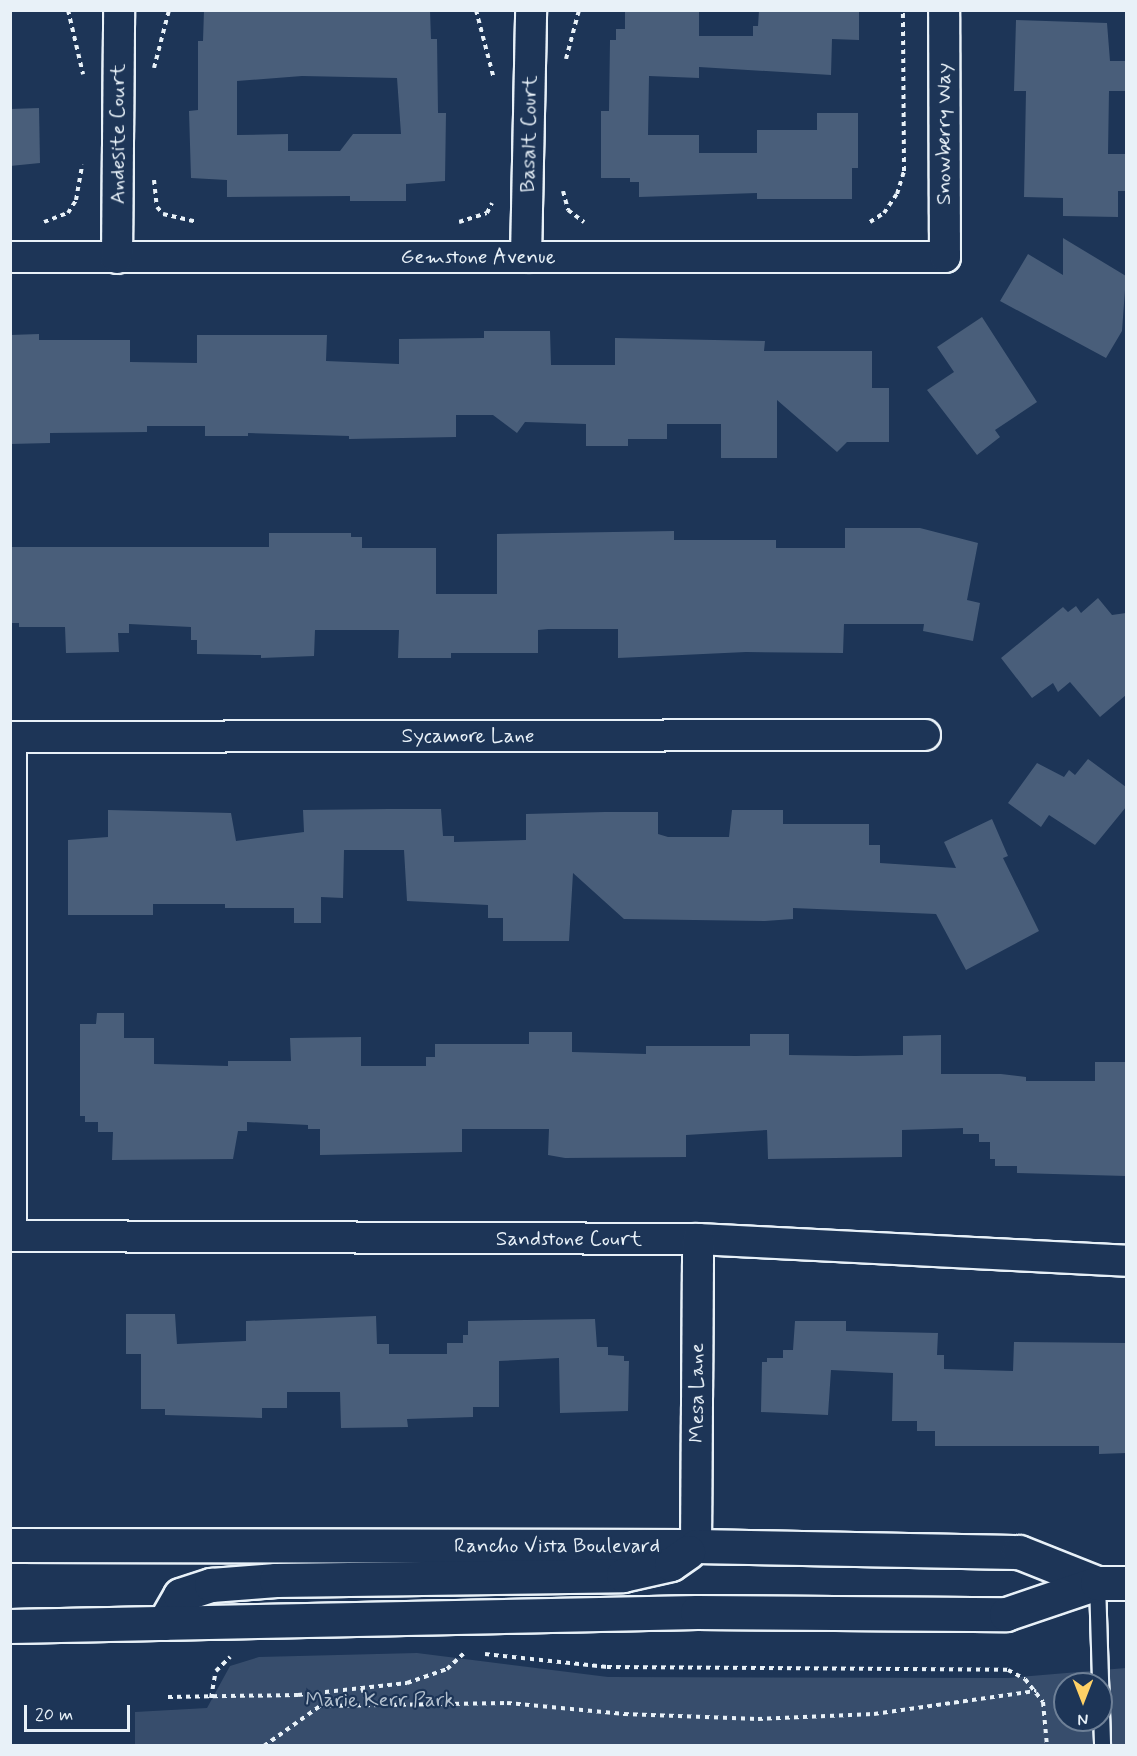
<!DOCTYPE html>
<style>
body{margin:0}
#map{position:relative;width:1137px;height:1756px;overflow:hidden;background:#1d3557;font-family:Mynerve,sans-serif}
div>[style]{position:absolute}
.green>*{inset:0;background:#374d6c}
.building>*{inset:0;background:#495e7a}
.path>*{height:4px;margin-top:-2px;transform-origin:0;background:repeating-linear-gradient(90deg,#e8f1f8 0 4.5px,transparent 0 9px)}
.roads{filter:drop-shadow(2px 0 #e8f1f8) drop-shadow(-2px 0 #e8f1f8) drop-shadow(0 2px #e8f1f8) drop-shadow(0 -2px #e8f1f8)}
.lane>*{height:15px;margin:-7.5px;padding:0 7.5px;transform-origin:7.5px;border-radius:7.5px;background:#1d3557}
.street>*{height:30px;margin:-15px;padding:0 15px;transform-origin:15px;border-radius:15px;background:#1d3557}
.primary>*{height:33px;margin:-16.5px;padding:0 16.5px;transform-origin:16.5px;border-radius:16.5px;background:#1d3557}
span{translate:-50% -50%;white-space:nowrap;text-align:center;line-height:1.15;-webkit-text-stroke:4.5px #1d3557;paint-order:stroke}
.street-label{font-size:21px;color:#e8f1f8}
.park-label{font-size:21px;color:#b3c0ce}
.frame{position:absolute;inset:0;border:12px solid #e8f1f8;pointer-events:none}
.north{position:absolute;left:1053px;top:1672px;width:60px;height:60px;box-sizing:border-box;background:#1d3557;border:2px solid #6e8097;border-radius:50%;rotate:180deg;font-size:16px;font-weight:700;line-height:24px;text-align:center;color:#e8f1f8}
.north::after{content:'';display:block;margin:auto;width:21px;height:27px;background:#ffd166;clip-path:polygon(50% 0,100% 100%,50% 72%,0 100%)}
.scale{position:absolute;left:24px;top:1705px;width:106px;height:27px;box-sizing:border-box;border:3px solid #e8f1f8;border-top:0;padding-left:8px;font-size:18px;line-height:21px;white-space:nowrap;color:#e8f1f8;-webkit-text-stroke:4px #1d3557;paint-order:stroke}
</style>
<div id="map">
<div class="green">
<div style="clip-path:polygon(evenodd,417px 1653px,608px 1677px,1008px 1678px,1126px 1668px,1126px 1746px,135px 1746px,135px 1712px,207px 1708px,230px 1666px,259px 1657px,417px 1653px,1065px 1684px,1101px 1684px,1101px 1720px,1065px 1720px,1065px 1684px)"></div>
</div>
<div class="building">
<div style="clip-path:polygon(evenodd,204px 10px,430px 10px,431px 39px,437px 39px,438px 113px,446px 113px,445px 181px,406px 184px,406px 201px,350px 201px,350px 196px,227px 197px,227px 180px,191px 178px,189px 111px,198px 110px,198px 41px,203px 41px,204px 10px,302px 76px,397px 78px,401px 134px,353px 134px,340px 151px,288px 151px,288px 134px,237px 135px,237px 81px,302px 76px)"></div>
<div style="clip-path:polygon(625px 10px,699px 10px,699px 36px,753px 36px,753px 26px,758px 26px,759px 10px,859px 10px,859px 40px,832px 39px,831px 75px,699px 67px,699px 78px,649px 76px,648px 135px,699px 135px,699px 153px,757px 153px,757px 130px,817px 130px,817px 113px,858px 113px,858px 168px,852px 168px,852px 199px,757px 199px,757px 193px,639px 197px,639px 182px,630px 182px,630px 178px,601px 178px,601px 111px,609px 111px,610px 40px,616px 40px,616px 29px,625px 29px)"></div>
<div style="clip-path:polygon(1016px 20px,1107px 23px,1110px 61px,1125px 61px,1125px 91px,1109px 91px,1108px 154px,1126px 154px,1126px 191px,1118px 191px,1118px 217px,1063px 216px,1063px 198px,1024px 197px,1026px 91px,1014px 91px)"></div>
<div style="clip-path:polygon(39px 108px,40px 163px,10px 166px,10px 109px)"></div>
<div style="clip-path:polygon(1063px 238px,1126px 276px,1122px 331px,1106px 358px,1000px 301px,1028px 254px,1063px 275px)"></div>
<div style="clip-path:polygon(982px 317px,1037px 402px,995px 430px,1000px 437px,977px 455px,927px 390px,954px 372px,937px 347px)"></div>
<div style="clip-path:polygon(484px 331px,550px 331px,551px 365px,615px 365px,615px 338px,765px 341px,764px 351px,872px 351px,872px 388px,889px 388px,889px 442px,847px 442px,837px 452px,777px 400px,777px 458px,721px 458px,721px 424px,667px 424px,667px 439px,628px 439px,628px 446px,586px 446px,586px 424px,525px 422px,517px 433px,493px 415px,456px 415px,456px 437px,349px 439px,349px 436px,248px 433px,248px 436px,205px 436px,205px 426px,147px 426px,147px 432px,50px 433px,50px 443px,10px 444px,10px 335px,39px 334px,39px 340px,130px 340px,130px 362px,197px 363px,197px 335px,327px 335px,326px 361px,399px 364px,399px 339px,484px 338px)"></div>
<div style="clip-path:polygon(845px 528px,920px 528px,978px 543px,967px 600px,980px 603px,973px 641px,923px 631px,924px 624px,844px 624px,843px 653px,746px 652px,618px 658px,618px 629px,548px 629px,538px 630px,538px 653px,451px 653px,451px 658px,398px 658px,399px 630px,315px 630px,314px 656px,261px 658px,261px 655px,197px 654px,197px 640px,191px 640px,191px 627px,129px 624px,129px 633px,118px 633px,119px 652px,66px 653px,65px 627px,19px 627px,19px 623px,10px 623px,10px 547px,269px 547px,269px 533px,351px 533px,351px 537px,362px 537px,362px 548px,436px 548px,436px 594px,497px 594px,497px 534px,674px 531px,674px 540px,776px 540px,776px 548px,845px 548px)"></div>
<div style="clip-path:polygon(1098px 598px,1112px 615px,1126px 613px,1126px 695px,1100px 717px,1070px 682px,1058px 692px,1053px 683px,1032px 698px,1001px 658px,1063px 607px,1068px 612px,1076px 606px,1081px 613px)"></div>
<div style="clip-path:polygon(1088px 759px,1126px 787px,1126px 807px,1095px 845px,1049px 815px,1041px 827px,1008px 803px,1037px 763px,1064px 777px,1069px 770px,1075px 775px)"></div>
<div style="clip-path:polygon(389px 809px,441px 809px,443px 836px,454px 836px,454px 842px,526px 840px,526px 814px,605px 812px,658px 812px,658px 834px,668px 837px,729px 837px,732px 810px,783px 810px,783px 824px,869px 824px,869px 845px,880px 845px,880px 863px,956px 868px,944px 842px,992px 819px,1008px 856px,1003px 858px,1039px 931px,966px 970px,936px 914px,793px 908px,793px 919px,765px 921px,624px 919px,573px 873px,569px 941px,503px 941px,503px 918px,488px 918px,488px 905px,407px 901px,404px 850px,344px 850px,343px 898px,321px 897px,321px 923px,294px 923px,294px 908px,225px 908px,225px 904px,153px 904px,153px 915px,68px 915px,68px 840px,108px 837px,108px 810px,231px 813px,236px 841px,304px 832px,303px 810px)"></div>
<div style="clip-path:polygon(97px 1013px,124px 1013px,124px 1038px,154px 1038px,154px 1064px,228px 1066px,228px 1061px,291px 1061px,290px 1038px,361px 1037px,361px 1066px,426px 1066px,426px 1057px,435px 1057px,435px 1044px,529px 1044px,529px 1032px,572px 1032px,572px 1052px,646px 1054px,646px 1046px,750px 1046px,750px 1034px,789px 1034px,789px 1055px,856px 1056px,903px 1055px,903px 1036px,941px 1035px,941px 1074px,1001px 1074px,1026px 1077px,1026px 1081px,1095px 1081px,1095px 1062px,1126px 1062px,1126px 1176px,1017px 1173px,1017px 1166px,995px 1166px,995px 1159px,990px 1159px,990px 1142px,979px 1142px,979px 1134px,963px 1134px,963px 1128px,902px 1130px,902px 1157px,768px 1159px,767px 1130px,686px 1135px,686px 1157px,565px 1158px,548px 1155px,549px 1129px,462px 1129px,462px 1152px,320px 1155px,320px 1129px,308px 1129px,308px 1125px,247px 1122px,247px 1131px,238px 1131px,233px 1159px,112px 1160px,113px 1132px,98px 1132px,98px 1122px,85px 1122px,85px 1116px,80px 1116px,80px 1024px,96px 1024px)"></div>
<div style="clip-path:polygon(126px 1314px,175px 1314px,177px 1344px,246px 1341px,246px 1321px,376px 1316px,377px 1344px,389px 1344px,389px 1354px,447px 1354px,447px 1343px,463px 1343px,463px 1335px,468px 1335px,468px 1321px,595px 1319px,597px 1347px,608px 1347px,608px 1355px,624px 1356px,624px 1361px,629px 1361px,628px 1411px,560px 1413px,559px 1358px,499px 1361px,499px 1407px,473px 1407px,473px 1417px,407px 1419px,408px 1427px,341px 1428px,340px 1392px,287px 1392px,287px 1408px,262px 1408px,262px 1418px,165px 1415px,165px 1409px,141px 1409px,141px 1354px,126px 1354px)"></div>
<div style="clip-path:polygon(795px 1321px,846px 1321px,846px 1331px,938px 1333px,937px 1355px,944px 1355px,944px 1369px,1013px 1371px,1014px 1342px,1126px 1343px,1126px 1453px,1099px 1454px,1099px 1446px,935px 1446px,935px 1431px,917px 1431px,917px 1421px,892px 1421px,893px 1373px,831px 1370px,828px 1415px,761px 1412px,762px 1362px,767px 1362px,767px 1358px,783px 1358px,783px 1350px,793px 1350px)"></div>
</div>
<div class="path">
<div style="left:68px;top:10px;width:66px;rotate:76.8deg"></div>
<div style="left:476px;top:10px;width:71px;rotate:75.4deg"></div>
<div style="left:566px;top:59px;width:51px;rotate:-75.1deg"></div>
<div style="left:154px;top:68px;width:60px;rotate:-75.5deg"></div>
<div style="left:154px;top:180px;width:27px;rotate:84deg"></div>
<div style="left:157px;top:207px;width:9px;rotate:49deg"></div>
<div style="left:163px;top:214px;width:32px;rotate:13deg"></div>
<div style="left:563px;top:191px;width:20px;rotate:75deg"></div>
<div style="left:568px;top:210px;width:20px;rotate:37deg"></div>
<div style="left:44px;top:222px;width:26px;rotate:-21deg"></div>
<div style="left:68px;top:213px;width:15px;rotate:-58deg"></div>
<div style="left:76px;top:200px;width:36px;rotate:-80deg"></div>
<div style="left:459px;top:222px;width:29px;rotate:-18deg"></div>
<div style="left:487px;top:213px;width:11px;rotate:-63deg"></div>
<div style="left:870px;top:222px;width:17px;rotate:-33deg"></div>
<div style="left:884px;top:213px;width:23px;rotate:-56deg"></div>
<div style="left:897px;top:194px;width:24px;rotate:-73deg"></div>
<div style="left:904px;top:171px;width:161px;rotate:-90.4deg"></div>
<div style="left:485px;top:1654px;width:123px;rotate:6.1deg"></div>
<div style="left:607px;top:1667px;width:401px;rotate:0.4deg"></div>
<div style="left:1008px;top:1670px;width:19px;rotate:28deg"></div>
<div style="left:1025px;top:1679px;width:29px;rotate:52deg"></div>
<div style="left:1043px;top:1702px;width:44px;rotate:84.8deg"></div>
<div style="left:362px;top:1688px;width:16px;rotate:72deg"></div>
<div style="left:168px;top:1697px;width:130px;rotate:-0.9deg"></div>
<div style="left:298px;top:1695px;width:110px;rotate:-6.3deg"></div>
<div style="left:407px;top:1683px;width:42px;rotate:-19.3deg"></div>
<div style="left:447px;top:1669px;width:25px;rotate:-43deg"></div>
<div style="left:211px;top:1698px;width:27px;rotate:-80deg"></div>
<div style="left:216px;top:1671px;width:20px;rotate:-45deg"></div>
<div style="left:264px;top:1746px;width:69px;rotate:-35.5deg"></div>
<div style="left:320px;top:1706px;width:187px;rotate:-0.9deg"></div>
<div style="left:507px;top:1703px;width:118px;rotate:5.4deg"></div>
<div style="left:624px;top:1714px;width:134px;rotate:2.1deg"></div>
<div style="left:758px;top:1719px;width:116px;rotate:-2.5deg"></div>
<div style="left:874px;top:1714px;width:164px;rotate:-8.1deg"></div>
</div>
<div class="roads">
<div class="lane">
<div style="left:1097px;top:1583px;width:163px;rotate:88.2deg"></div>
</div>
<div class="street">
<div style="left:10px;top:257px;width:935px"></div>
<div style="left:945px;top:257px;width:247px;rotate:-90.2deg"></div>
<div style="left:526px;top:257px;width:247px;rotate:-88.8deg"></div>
<div style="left:117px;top:258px;width:248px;rotate:-89.5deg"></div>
<div style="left:10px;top:737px;width:915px;rotate:-0.13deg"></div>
<div style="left:11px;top:737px;width:499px;rotate:90deg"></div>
<div style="left:10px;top:1236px;width:688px;rotate:0.25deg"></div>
<div style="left:698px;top:1239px;width:429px;rotate:2.9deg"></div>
<div style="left:696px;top:1546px;width:307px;rotate:-89.6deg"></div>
</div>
<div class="primary">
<div style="left:10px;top:1545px;width:686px;rotate:0.08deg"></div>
<div style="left:696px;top:1546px;width:323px;rotate:1.1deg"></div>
<div style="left:1019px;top:1552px;width:84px;rotate:21.7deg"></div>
<div style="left:164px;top:1623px;width:32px;rotate:-60deg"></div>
<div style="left:180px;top:1595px;width:33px;rotate:-18deg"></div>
<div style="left:211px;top:1585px;width:65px;rotate:-4.4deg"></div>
<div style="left:276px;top:1580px;width:347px;rotate:-0.8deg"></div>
<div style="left:623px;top:1575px;width:49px;rotate:-12.9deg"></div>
<div style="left:671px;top:1564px;width:21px;rotate:-35deg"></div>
<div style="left:10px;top:1626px;width:687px;rotate:-1.17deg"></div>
<div style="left:697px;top:1612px;width:309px;rotate:0.4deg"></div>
<div style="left:1006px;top:1614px;width:96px;rotate:-18.8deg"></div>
<div style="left:1097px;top:1583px;width:29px"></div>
</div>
</div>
<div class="street-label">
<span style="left:118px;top:134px;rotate:-90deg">Andesite Court</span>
<span style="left:529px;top:134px;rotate:-89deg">Basalt Court</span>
<span style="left:944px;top:134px;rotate:-90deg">Snowberry Way</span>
<span style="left:478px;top:257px">Gemstone Avenue</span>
<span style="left:468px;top:736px">Sycamore Lane</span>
<span style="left:569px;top:1239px">Sandstone Court</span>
<span style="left:697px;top:1393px;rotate:-90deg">Mesa Lane</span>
<span style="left:557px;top:1546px">Rancho Vista Boulevard</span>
</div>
<div class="park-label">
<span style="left:380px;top:1700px">Marie Kerr Park</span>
</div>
<div class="frame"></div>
<div class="north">N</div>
<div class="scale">20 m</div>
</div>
